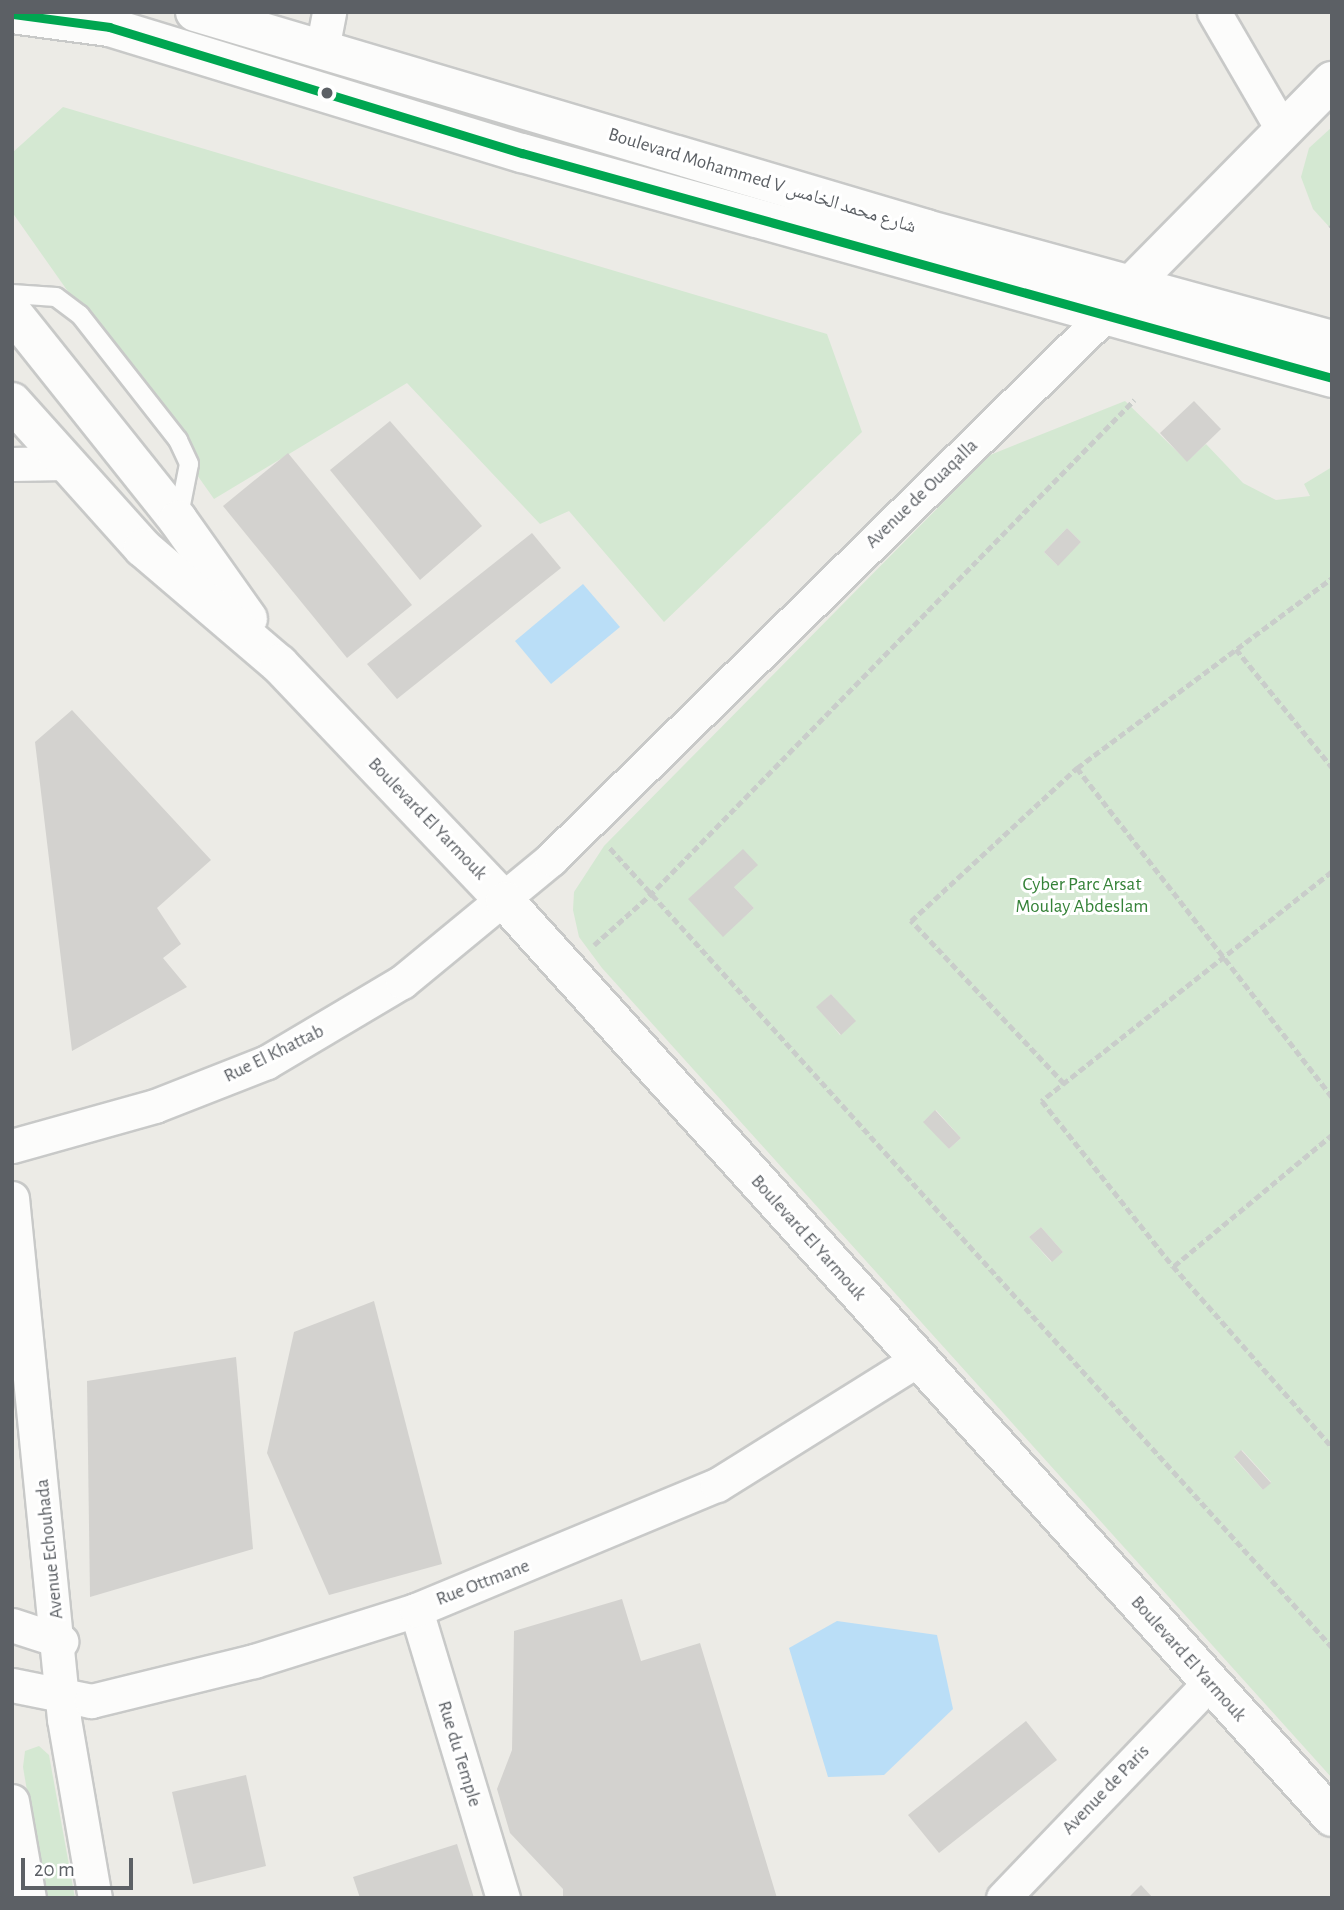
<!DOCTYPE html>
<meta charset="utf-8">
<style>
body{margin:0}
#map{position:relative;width:1344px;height:1910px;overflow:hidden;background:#ecebe6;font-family:"Alegreya Sans","Noto Naskh Arabic",sans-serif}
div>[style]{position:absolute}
.green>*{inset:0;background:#d4e8d2}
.water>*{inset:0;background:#badef7}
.building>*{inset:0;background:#d3d2cf}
.path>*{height:4.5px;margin-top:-2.25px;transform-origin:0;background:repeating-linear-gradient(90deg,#c9cdca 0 7px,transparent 0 10.5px)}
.roads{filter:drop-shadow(2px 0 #c8c9c8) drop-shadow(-2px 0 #c8c9c8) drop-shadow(0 2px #c8c9c8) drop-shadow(0 -2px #c8c9c8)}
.lane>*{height:18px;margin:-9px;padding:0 9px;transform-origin:9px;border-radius:9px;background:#fcfcfb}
.street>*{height:33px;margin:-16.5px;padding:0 16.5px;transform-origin:16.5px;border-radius:16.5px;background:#fcfcfb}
.secondary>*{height:38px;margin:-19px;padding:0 19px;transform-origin:19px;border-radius:19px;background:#fcfcfb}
.bus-1>*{height:9px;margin:-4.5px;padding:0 4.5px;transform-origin:4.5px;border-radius:4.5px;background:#00a651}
.dots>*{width:19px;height:19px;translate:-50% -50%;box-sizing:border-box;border:4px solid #fff;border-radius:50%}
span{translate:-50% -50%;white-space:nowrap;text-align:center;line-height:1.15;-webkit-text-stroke:6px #fff;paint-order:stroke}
.street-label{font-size:19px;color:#5c6065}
.park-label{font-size:19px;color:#358238}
.frame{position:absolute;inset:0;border:14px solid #5c6065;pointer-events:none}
.scale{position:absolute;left:21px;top:1858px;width:112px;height:32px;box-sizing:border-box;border:4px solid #5c6065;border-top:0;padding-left:9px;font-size:21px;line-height:24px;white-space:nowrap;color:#5c6065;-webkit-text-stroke:5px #fff;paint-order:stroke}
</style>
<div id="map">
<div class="green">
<div style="clip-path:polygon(63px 107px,827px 334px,862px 432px,664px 622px,569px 511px,540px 524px,407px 383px,214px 499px,12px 212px,12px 153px)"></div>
<div style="clip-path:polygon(1332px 127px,1332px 230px,1313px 209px,1301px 177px,1309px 148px)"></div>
<div style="clip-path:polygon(evenodd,1125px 401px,1187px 461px,1206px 444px,1243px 483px,1276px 500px,1310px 496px,1304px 484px,1332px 467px,1332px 1778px,602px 968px,579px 937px,573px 910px,574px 892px,604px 846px,990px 455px,1125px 401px,1067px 528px,1081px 542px,1057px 565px,1044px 552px,1067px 528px,1125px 401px,734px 887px,754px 908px,723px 936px,689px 899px,734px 887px,1125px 401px,831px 994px,855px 1021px,840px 1035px,817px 1007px,831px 994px,1125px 401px,936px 1110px,961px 1138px,949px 1149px,924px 1121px,936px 1110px,1125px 401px,1041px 1227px,1063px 1252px,1051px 1262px,1029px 1237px,1041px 1227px,1125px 401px,1242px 1450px,1271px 1482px,1263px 1490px,1234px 1458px,1242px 1450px)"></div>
<div style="clip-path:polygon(39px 1746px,49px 1755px,75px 1898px,45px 1898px,23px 1767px,25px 1751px)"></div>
</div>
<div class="water">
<div style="clip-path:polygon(583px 584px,620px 627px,551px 684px,515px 641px)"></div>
<div style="clip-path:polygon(837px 1621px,937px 1635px,953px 1709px,884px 1775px,828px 1777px,789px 1648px)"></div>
</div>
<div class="building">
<div style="clip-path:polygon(1194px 401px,1221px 429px,1187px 462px,1160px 433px)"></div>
<div style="clip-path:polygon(390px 421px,482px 526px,420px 580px,330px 470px)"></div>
<div style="clip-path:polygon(288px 453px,412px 605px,347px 658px,223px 506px)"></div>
<div style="clip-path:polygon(1067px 528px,1081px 542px,1058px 566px,1044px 552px)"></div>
<div style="clip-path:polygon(532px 533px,561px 568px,397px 699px,367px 664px)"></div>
<div style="clip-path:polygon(72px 710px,211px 860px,157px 908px,181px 944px,163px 958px,187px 987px,72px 1051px,35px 742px)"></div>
<div style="clip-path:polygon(743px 849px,758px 865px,734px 887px,754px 908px,723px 937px,688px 899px)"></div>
<div style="clip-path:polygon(831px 994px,856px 1021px,841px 1035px,816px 1007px)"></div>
<div style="clip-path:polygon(935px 1110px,961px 1138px,949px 1149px,923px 1122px)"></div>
<div style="clip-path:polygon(1041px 1227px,1063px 1252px,1052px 1262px,1029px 1237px)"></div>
<div style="clip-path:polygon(374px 1301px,442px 1564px,329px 1595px,267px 1453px,294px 1332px)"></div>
<div style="clip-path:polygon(236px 1357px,253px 1549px,90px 1597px,87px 1381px)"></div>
<div style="clip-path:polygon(1241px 1450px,1271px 1483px,1263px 1490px,1234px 1457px)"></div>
<div style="clip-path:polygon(622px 1599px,641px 1661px,700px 1643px,777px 1898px,563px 1898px,563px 1889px,510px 1833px,497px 1789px,512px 1750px,514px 1631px)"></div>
<div style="clip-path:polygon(1026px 1721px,1057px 1760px,939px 1853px,908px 1815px)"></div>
<div style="clip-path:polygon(246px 1775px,266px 1866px,193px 1884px,172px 1792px)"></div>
<div style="clip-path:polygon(457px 1844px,474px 1898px,360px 1898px,353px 1877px)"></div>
<div style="clip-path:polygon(1141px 1885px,1153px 1898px,1128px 1898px)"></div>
</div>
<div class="path">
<div style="left:1330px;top:228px;width:3px;rotate:-45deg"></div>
<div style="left:1236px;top:649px;width:152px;rotate:50.9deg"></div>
<div style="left:1077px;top:768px;width:416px;rotate:52.2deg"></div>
<div style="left:610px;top:848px;width:1077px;rotate:47.9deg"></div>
<div style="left:1332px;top:872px;width:370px;rotate:141.7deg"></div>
<div style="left:1042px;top:1101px;width:211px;rotate:51.6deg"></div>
<div style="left:1173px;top:1266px;width:241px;rotate:48.7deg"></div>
<div style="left:594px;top:945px;width:74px;rotate:-41.7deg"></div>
<div style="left:649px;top:896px;width:694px;rotate:-45.64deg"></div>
<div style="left:1064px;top:1084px;width:224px;rotate:-133.2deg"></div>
<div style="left:911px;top:921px;width:226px;rotate:-42.7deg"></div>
<div style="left:1077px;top:768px;width:318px;rotate:-36.7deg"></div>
<div style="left:1174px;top:1266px;width:205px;rotate:-39.7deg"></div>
</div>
<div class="roads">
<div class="lane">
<div style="left:12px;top:294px;width:44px;rotate:3.9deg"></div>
<div style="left:56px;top:297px;width:30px;rotate:37deg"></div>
<div style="left:80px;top:315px;width:159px;rotate:51.9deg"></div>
<div style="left:178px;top:440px;width:26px;rotate:65deg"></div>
<div style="left:189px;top:464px;width:57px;rotate:101.1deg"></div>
</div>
<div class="street">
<div style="left:1214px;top:12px;width:135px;rotate:59.8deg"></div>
<div style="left:322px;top:49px;width:38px;rotate:-79deg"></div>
<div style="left:12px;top:464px;width:53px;rotate:-1.1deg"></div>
<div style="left:12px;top:1146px;width:148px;rotate:-15.6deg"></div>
<div style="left:155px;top:1106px;width:120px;rotate:-21.4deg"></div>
<div style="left:267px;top:1062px;width:157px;rotate:-30.7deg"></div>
<div style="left:402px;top:982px;width:193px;rotate:-39.5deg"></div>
<div style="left:551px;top:859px;width:775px;rotate:-44.48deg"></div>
<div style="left:12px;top:1198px;width:524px;rotate:84.3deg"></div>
<div style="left:64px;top:1719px;width:182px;rotate:80.2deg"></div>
<div style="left:416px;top:1610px;width:301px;rotate:73.2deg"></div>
<div style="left:12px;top:1625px;width:52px;rotate:18.1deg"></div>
<div style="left:12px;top:1685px;width:81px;rotate:11.4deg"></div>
<div style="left:91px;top:1701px;width:168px;rotate:-13.8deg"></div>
<div style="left:254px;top:1661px;width:170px;rotate:-17.5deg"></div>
<div style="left:416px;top:1610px;width:326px;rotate:-22.6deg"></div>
<div style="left:717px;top:1485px;width:236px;rotate:-32deg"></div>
<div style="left:12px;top:1801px;width:98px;rotate:80.1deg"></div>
<div style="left:1003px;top:1898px;width:298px;rotate:-46.2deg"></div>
</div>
<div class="secondary">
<div style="left:195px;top:12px;width:763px;rotate:16.53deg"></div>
<div style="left:926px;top:229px;width:421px;rotate:15.3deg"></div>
<div style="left:12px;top:14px;width:98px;rotate:7.6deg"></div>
<div style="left:109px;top:27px;width:432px;rotate:17deg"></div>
<div style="left:522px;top:153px;width:841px;rotate:15.52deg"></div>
<div style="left:1116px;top:300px;width:308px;rotate:-45.4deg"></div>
<div style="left:12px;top:312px;width:266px;rotate:51.4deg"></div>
<div style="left:178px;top:520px;width:121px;rotate:54.7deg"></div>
<div style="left:12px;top:402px;width:196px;rotate:48.1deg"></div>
<div style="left:143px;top:548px;width:179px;rotate:40.5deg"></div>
<div style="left:279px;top:664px;width:327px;rotate:46.4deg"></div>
<div style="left:505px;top:901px;width:1234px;rotate:47.92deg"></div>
</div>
</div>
<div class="bus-1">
<div style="left:12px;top:14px;width:98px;rotate:7.6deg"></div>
<div style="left:109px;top:27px;width:432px;rotate:17deg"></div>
<div style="left:522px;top:153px;width:841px;rotate:15.52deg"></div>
</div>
<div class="dots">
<div style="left:327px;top:93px;background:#5c6065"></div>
</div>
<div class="street-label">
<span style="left:762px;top:181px;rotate:17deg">Boulevard Mohammed V شارع محمد الخامس</span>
<span style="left:922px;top:494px;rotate:-44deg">Avenue de Ouaqalla</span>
<span style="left:427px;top:819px;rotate:46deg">Boulevard El Yarmouk</span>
<span style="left:274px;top:1054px;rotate:-26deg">Rue El Khattab</span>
<span style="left:808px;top:1238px;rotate:48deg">Boulevard El Yarmouk</span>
<span style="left:50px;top:1549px;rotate:-96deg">Avenue Echouhada</span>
<span style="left:483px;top:1583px;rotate:-21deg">Rue Ottmane</span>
<span style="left:1188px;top:1659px;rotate:48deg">Boulevard El Yarmouk</span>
<span style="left:459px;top:1754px;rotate:73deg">Rue du Temple</span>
<span style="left:1106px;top:1790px;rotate:-46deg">Avenue de Paris</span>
</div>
<div class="park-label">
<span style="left:1082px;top:896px">Cyber Parc Arsat<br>Moulay Abdeslam</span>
</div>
<div class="frame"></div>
<div class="scale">20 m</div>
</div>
